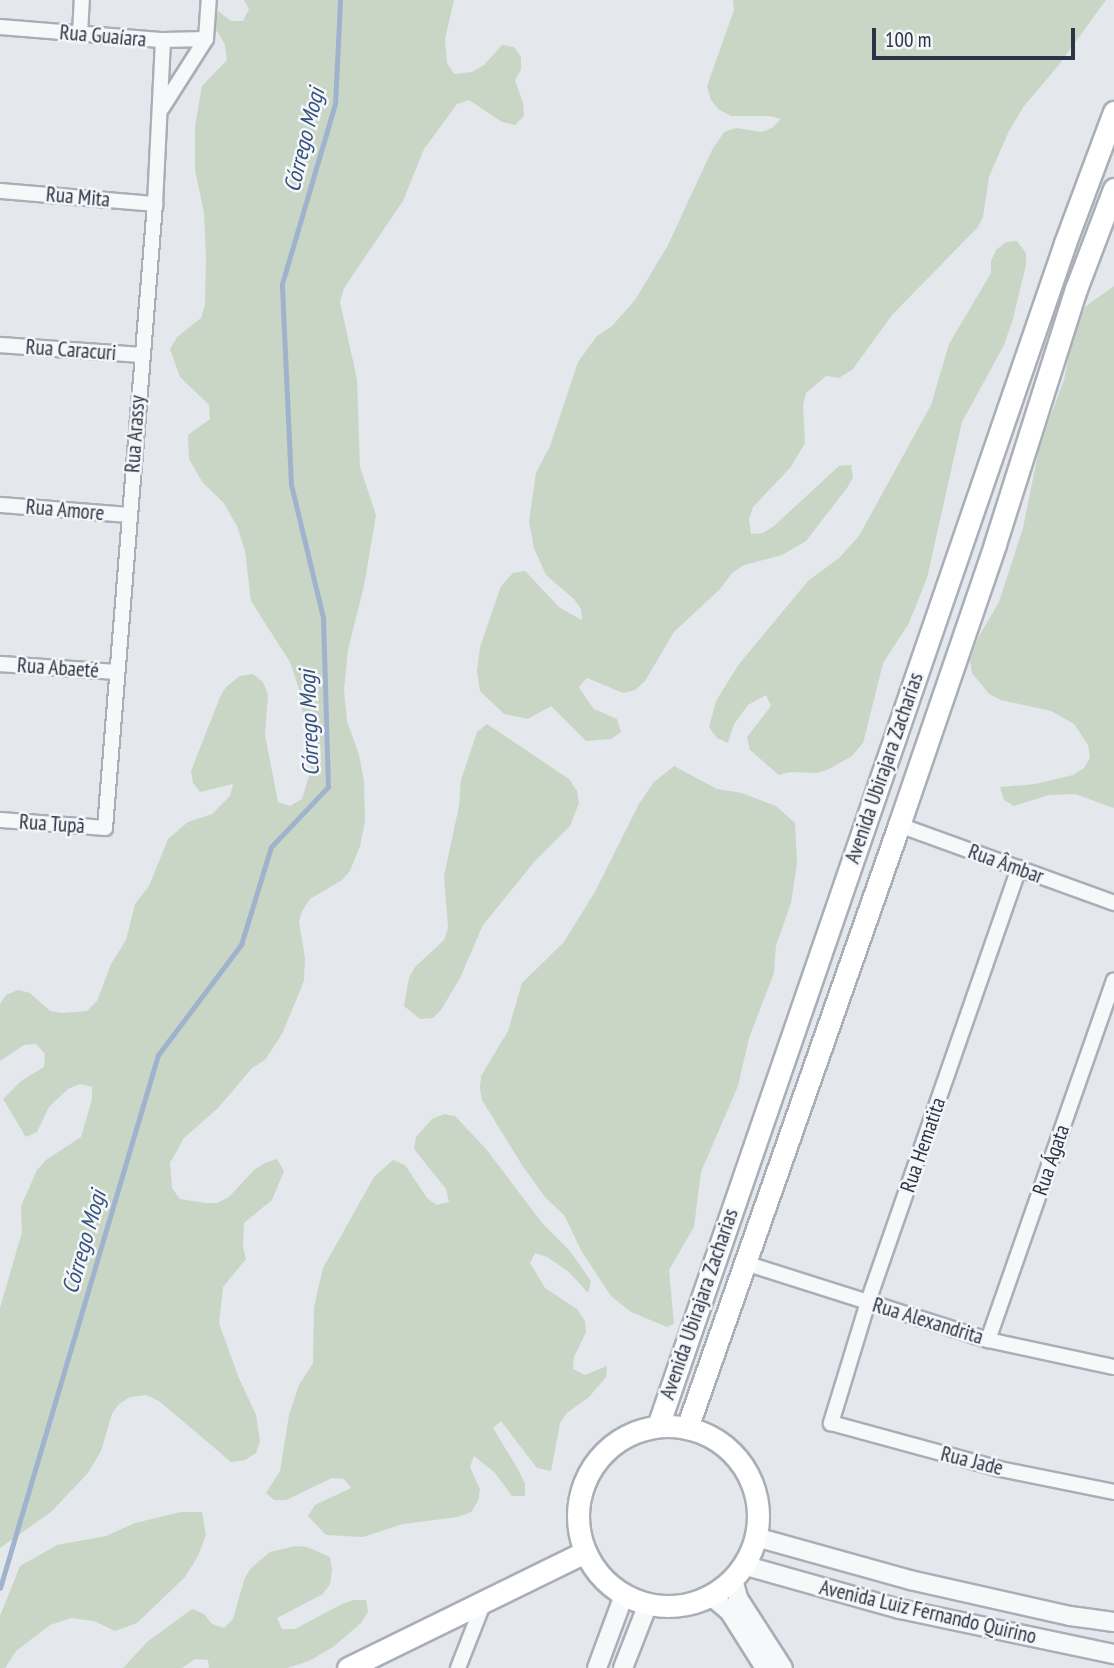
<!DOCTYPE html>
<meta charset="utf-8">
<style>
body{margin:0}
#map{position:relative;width:1114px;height:1668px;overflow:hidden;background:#e4e7ec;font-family:"PT Sans Narrow",sans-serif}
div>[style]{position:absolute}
.green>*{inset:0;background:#c9d6c5}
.stream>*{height:4.5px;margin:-2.25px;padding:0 2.25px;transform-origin:2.25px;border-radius:2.25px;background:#9fb4cc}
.roads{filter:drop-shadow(2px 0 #a9aeb7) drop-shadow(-2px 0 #a9aeb7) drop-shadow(0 2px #a9aeb7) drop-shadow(0 -2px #a9aeb7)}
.minor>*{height:14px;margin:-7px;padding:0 7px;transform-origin:7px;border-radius:7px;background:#f7f8fa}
.tertiary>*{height:18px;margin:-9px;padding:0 9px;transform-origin:9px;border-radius:9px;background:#f7f8fa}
.secondary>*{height:21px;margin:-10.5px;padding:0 10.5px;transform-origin:10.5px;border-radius:10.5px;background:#fff}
.secondary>.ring{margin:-10.5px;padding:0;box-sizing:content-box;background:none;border:21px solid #fff;border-radius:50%}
span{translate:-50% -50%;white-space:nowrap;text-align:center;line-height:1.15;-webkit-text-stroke:5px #f4f6f9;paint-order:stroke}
.street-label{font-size:21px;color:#2b3445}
.water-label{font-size:23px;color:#34527a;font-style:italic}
.scale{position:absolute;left:872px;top:28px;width:203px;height:32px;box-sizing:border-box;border:4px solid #2b3445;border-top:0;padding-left:9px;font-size:21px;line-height:24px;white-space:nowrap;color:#2b3445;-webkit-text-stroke:5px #f4f6f9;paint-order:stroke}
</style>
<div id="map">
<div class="green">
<div style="clip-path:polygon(244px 0,454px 0,445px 39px,447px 63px,454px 74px,472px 72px,484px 65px,502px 45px,514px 47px,521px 57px,521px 70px,515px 80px,523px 103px,524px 116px,515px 125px,502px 122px,469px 100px,457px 104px,424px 149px,403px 201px,344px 288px,340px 302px,357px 379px,360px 467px,376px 515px,364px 586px,348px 650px,344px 690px,347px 721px,359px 755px,364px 781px,365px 821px,360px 846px,350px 871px,342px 880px,310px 899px,302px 911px,299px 922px,305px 958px,304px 981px,282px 1034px,265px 1060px,252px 1068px,218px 1108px,184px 1138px,170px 1163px,172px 1188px,180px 1199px,205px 1203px,217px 1203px,229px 1197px,254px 1170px,265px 1163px,277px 1159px,284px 1171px,272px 1200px,244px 1223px,243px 1247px,246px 1259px,223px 1287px,219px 1323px,238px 1376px,256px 1415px,260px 1441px,256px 1453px,245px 1460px,231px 1462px,159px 1401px,146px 1395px,130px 1397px,119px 1404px,112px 1414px,101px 1451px,88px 1473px,51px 1512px,0 1548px,0 1308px,22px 1232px,21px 1206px,37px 1170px,46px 1160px,81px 1137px,92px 1099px,92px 1087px,80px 1084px,68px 1089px,49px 1107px,37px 1132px,26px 1137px,3px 1099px,21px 1081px,44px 1067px,45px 1054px,36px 1044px,24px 1045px,0 1061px,0 1004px,6px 995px,18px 990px,30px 993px,50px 1011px,62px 1013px,87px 1011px,97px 1001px,111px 964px,126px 940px,135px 904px,149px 886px,168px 839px,188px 822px,212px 814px,230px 796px,233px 784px,200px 792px,193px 783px,191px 771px,220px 697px,226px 687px,240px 676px,253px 674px,263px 682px,268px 695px,265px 735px,278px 802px,290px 806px,302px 799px,311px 769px,299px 689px,290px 662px,251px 601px,245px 551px,237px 526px,223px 502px,203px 483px,189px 459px,188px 435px,210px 419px,209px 405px,180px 377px,170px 349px,177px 337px,201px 318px,205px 304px,206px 256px,204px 213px,195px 170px,195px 126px,202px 86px,227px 60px,225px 45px,218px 32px,211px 29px,214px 8px,231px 21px,243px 21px,249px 9px)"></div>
<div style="clip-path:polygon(733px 0,1106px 0,1058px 66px,1024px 106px,1009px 131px,989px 177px,983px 217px,977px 228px,892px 315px,853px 369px,839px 378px,826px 376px,806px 393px,803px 405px,805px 443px,791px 467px,753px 507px,749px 520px,751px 534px,763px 533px,774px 526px,839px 466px,851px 465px,853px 478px,847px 488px,806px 541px,782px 555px,744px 565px,732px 573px,720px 589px,674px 632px,645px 681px,635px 690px,623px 693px,587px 678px,579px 687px,586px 698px,594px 709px,617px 719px,621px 732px,611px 739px,586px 741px,551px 706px,528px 719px,504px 714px,480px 691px,477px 671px,480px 647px,501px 586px,513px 573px,525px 571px,560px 608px,582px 620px,581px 609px,574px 599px,546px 575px,534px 548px,529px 521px,536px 473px,550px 446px,578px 362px,597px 336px,612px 326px,635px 300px,667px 247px,712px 150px,724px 132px,736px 128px,761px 132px,772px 128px,781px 119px,770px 116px,731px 116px,718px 109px,711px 100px,707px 86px,734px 10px)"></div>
<div style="clip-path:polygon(1017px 241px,1026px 253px,1026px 265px,1013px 319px,1004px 345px,962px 422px,927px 578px,909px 623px,883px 663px,863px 743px,852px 756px,829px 769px,817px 773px,790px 772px,779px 775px,750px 750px,747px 737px,771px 706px,766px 695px,748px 705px,734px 724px,728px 743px,717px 738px,709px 727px,716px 701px,739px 664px,808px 581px,839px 558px,859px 536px,931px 405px,949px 344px,991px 273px,991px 261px,996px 250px,1006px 242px)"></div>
<div style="clip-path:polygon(1114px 286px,1114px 808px,1075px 794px,1049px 795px,1014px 806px,1004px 800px,1000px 787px,1035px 784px,1073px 775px,1084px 768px,1090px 758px,1088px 745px,1074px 724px,1051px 711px,1001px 700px,989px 694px,972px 673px,970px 660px,979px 636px,999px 602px,1023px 528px,1040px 444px,1064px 380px,1074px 328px,1086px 306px)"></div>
<div style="clip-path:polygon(487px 724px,569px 779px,577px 791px,579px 803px,570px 826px,535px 861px,483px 925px,460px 978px,441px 1010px,433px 1018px,420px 1019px,404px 1006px,409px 978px,415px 967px,444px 940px,448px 928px,444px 876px,459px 806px,461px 780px,477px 732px)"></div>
<div style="clip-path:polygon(674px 766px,717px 789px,742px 793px,776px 806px,795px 823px,797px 864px,791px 903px,776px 946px,774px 973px,749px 1038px,738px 1086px,701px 1172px,694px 1227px,669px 1270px,674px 1324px,667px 1327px,631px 1312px,611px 1296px,582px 1252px,564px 1215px,545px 1197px,522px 1165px,482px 1100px,480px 1088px,481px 1076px,508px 1031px,522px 983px,564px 942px,596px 890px,639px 804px,653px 783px)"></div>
<div style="clip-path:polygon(444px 1114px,455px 1116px,486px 1149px,543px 1224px,570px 1251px,591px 1281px,588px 1293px,569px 1272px,547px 1257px,535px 1253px,530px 1263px,545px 1288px,577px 1309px,585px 1321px,586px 1332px,574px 1357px,573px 1369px,585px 1375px,607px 1366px,606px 1377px,589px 1397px,567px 1413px,560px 1423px,551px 1471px,537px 1468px,501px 1421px,493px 1428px,519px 1471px,525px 1484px,525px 1496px,512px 1496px,495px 1473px,474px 1456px,470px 1467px,480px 1489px,478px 1501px,471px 1512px,458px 1517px,403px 1524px,363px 1537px,326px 1535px,308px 1516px,315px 1505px,351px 1488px,344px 1479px,332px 1478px,286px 1500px,274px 1500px,266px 1493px,280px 1471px,289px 1415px,299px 1385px,313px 1363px,314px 1307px,323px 1268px,374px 1177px,393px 1160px,405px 1165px,427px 1198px,437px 1205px,449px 1202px,446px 1189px,414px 1149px,416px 1137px,432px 1119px)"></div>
<div style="clip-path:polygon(181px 1512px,202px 1512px,206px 1535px,198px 1556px,185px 1577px,137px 1623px,115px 1631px,94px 1621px,71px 1618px,50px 1625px,16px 1651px,5px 1668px,0 1668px,0 1616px,20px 1566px,57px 1545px,106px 1536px,135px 1523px)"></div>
<div style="clip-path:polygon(295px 1546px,307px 1547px,330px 1557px,332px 1570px,330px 1584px,323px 1594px,277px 1618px,282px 1629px,295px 1629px,342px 1604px,353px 1600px,366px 1600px,368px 1612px,361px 1623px,333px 1647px,309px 1661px,287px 1668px,209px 1668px,208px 1660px,195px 1659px,182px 1668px,123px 1668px,147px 1642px,192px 1609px,204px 1614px,212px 1624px,224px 1628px,233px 1619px,244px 1580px,250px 1569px,270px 1552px)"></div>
</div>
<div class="stream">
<div style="left:0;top:1588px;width:556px;rotate:-73.49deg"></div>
<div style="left:158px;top:1055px;width:138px;rotate:-53deg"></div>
<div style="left:241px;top:945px;width:102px;rotate:-73deg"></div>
<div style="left:271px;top:847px;width:83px;rotate:-46.5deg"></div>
<div style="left:328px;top:787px;width:169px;rotate:-91.7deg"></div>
<div style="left:323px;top:618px;width:137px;rotate:-103.5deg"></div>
<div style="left:291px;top:485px;width:201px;rotate:-92.6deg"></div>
<div style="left:282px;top:284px;width:188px;rotate:-73.6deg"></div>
<div style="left:335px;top:104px;width:104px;rotate:-87.2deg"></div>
</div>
<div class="roads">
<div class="minor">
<div style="left:0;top:27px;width:164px;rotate:4.6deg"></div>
<div style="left:163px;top:40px;width:43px;rotate:-1.3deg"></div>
<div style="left:80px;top:34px;width:34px;rotate:-87deg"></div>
<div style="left:162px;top:108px;width:82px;rotate:-57.5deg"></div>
<div style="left:206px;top:39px;width:39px;rotate:-86deg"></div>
<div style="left:0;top:191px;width:156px;rotate:4.8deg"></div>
<div style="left:0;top:345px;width:142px;rotate:4deg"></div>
<div style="left:0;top:505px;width:129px;rotate:4.4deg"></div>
<div style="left:0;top:664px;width:117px;rotate:3.9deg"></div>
<div style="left:0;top:820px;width:105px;rotate:4.4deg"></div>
<div style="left:105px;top:828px;width:626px;rotate:-85.42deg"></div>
<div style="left:155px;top:204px;width:164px;rotate:-87.2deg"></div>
<div style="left:899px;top:825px;width:229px;rotate:19.9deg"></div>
<div style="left:1019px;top:868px;width:460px;rotate:109.2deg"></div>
<div style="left:868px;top:1302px;width:127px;rotate:107deg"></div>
<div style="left:831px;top:1423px;width:175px;rotate:15.2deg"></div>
<div style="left:1000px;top:1469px;width:116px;rotate:11.4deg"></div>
<div style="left:745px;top:1263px;width:255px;rotate:17.6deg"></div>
<div style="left:988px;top:1340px;width:129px;rotate:12.1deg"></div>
<div style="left:988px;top:1340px;width:381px;rotate:-70.7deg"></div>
<div style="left:458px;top:1668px;width:74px;rotate:-68.6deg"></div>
</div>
<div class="tertiary">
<div style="left:756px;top:1537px;width:160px;rotate:15.6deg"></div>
<div style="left:910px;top:1580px;width:164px;rotate:12.7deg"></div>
<div style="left:1070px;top:1616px;width:44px;rotate:7.8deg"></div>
<div style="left:743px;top:1565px;width:163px;rotate:15.7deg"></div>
<div style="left:900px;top:1609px;width:219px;rotate:11.9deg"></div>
<div style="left:733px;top:1579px;width:20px;rotate:75deg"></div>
<div style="left:738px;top:1598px;width:83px;rotate:57.3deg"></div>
<div style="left:711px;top:1596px;width:23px;rotate:40deg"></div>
<div style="left:729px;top:1611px;width:67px;rotate:57.7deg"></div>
<div style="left:597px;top:1668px;width:78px;rotate:-69.7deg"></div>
<div style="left:623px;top:1668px;width:69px;rotate:-68.7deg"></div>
</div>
<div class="secondary">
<div style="left:658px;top:1426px;width:1251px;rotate:-71.01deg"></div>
<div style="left:1065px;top:243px;width:140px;rotate:-69.5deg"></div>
<div class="ring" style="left:578px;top:1426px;width:159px;height:159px"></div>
<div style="left:687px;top:1428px;width:639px;rotate:-70.63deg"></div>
<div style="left:899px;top:825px;width:297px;rotate:-71.1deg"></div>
<div style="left:995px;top:544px;width:268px;rotate:-72.4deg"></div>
<div style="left:1076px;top:289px;width:107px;rotate:-69.2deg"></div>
<div style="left:348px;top:1668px;width:264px;rotate:-26.1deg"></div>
</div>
</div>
<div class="street-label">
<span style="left:103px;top:36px;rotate:5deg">Rua Guaíara</span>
<span style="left:78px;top:197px;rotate:5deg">Rua Mita</span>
<span style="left:71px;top:350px;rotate:4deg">Rua Caracuri</span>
<span style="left:135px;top:434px;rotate:-86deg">Rua Arassy</span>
<span style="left:65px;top:510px;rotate:5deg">Rua Amore</span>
<span style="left:58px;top:668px;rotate:4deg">Rua Abaeté</span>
<span style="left:884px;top:768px;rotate:-71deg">Avenida Ubirajara Zacharias</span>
<span style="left:52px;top:824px;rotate:4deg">Rua Tupã</span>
<span style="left:1006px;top:864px;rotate:20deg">Rua Âmbar</span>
<span style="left:923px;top:1145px;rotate:-71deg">Rua Hematita</span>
<span style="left:1051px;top:1160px;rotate:-71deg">Rua Ágata</span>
<span style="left:699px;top:1304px;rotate:-71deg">Avenida Ubirajara Zacharias</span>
<span style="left:928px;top:1321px;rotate:17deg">Rua Alexandrita</span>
<span style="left:972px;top:1461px;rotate:14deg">Rua Jade</span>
<span style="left:928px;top:1612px;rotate:13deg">Avenida Luiz Fernando Quirino</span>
</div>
<div class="water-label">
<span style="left:304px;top:140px;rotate:-76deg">Córrego Mogi</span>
<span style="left:309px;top:723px;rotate:-92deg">Córrego Mogi</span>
<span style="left:84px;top:1242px;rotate:-74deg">Córrego Mogi</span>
</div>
<div class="scale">100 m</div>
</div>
